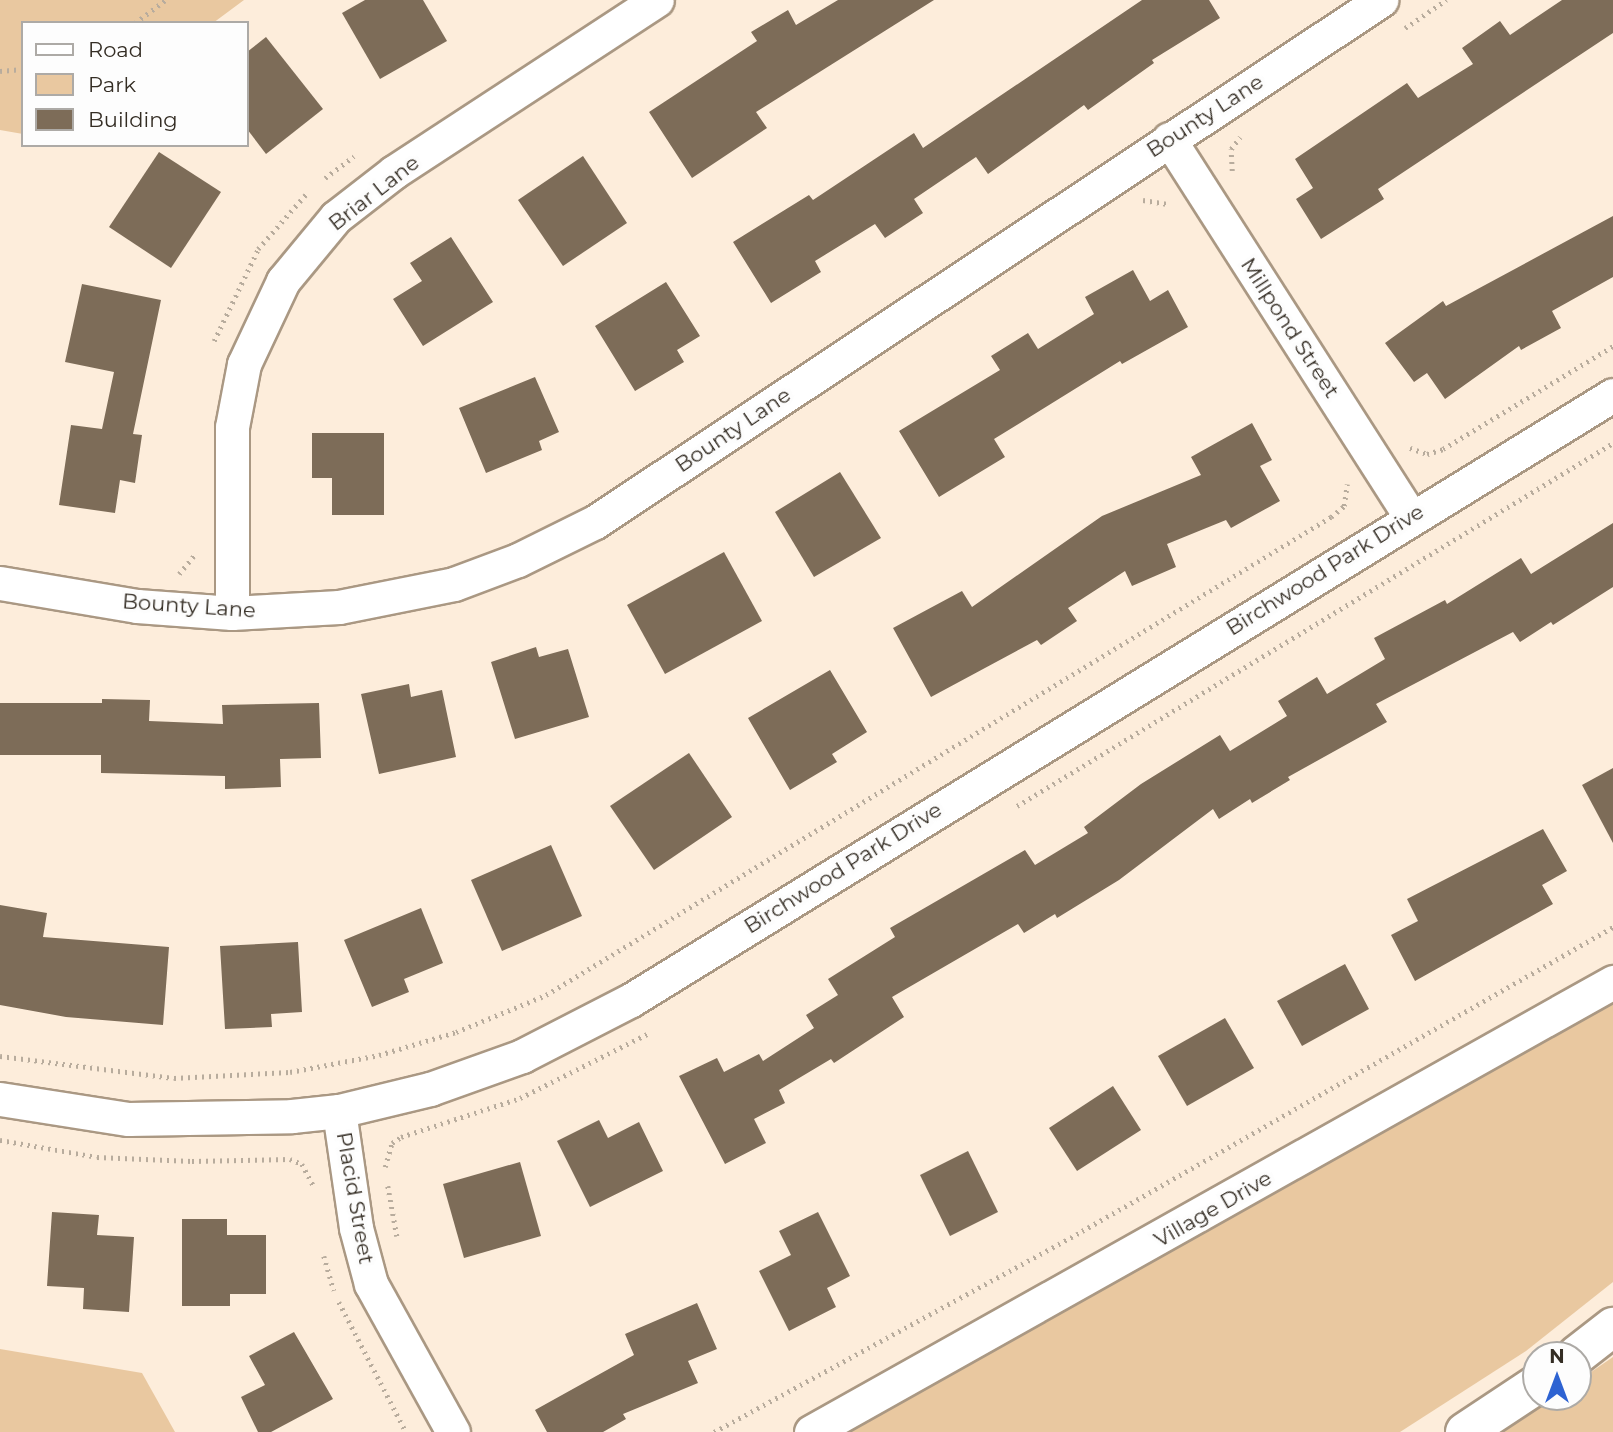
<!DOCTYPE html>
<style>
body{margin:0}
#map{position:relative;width:1613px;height:1432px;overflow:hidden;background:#fdeddb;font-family:Montserrat,sans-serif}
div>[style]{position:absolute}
.green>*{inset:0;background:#e9c8a0}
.building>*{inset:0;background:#7d6c58}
.path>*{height:4.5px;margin-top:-2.25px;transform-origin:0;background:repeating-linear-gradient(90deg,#b8ac9d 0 2px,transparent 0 7px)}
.roads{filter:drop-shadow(2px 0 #aa9883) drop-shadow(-2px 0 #aa9883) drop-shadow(0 2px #aa9883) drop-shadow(0 -2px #aa9883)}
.minor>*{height:33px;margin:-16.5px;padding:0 16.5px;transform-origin:16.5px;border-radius:16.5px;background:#fff}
.secondary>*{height:38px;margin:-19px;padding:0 19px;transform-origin:19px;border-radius:19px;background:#fff}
span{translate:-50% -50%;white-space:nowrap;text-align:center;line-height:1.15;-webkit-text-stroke:7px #fdfdfd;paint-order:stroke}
.street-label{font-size:21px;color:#342d24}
.legend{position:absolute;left:21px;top:21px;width:228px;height:126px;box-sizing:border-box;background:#fdfdfd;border:2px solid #adaaa6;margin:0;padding:9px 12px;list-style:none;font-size:21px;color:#342d24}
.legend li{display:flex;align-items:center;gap:14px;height:35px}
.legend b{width:35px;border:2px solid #adaaa6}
.north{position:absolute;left:1522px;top:1341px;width:70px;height:70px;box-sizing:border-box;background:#fdfdfd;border:2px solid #adaaa6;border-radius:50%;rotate:0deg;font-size:19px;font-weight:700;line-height:28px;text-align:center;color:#342d24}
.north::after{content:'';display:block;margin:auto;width:24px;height:32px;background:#2e63d2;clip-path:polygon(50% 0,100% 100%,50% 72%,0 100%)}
</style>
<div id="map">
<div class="green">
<div style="clip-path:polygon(0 0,244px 0,213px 23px,23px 23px,23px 134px,0 130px)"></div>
<div style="clip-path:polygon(1613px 982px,1613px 1282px,1526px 1351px,1400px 1432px,812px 1432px)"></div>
<div style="clip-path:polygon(0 1349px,142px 1373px,175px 1432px,0 1432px)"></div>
<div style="clip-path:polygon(1613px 1357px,1613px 1432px,1503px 1432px,1554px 1397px,1578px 1397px,1578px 1381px)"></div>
</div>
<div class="building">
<div style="clip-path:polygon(365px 0,423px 0,447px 41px,380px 79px,342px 13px)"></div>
<div style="clip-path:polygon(838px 0,934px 0,756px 112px,767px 128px,692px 178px,649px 112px,757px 41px,751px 32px,788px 10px,796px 25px)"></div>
<div style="clip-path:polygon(1142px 0,1209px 0,1220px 18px,1152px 60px,1154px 63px,1088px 110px,1084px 105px,988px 174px,976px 157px,914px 199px,923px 213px,885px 238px,875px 224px,815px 261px,821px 272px,771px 303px,733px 242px,809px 195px,813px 200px,914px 133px,923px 148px)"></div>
<div style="clip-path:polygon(1562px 0,1613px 0,1613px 33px,1378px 189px,1384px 199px,1321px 239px,1296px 199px,1313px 188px,1295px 159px,1407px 83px,1418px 98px,1473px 64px,1462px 48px,1500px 21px,1510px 35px)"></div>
<div style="clip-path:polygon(266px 37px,323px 109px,266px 154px,247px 129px,247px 52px)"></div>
<div style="clip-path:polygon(159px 152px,221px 192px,171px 268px,109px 227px)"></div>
<div style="clip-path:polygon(583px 156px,627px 223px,563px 266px,518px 200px)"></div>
<div style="clip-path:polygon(1613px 216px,1613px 277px,1552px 311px,1561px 328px,1521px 350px,1519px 346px,1445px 399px,1427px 373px,1414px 382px,1385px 343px,1443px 301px,1446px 306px)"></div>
<div style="clip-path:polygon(451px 237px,493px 302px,423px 346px,393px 299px,422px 281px,410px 263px)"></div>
<div style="clip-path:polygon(1133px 270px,1150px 301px,1168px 290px,1188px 327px,1122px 364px,1120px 361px,994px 439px,1005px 457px,939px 497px,899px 431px,1000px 370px,991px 356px,1028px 333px,1038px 349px,1094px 314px,1085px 297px)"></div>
<div style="clip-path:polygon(666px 282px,700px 336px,677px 350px,684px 362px,635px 391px,595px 326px)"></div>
<div style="clip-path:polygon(82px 284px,161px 300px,133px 434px,142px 435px,135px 483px,120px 480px,115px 513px,59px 505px,71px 425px,102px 429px,114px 372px,65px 362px)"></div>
<div style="clip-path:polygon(535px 377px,559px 432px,539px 441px,542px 450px,486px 473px,459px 408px)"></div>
<div style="clip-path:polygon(1252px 423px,1272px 460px,1260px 466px,1280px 501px,1231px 528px,1226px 520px,1167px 544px,1176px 567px,1132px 586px,1125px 571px,1068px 608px,1077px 621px,1041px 645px,1037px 640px,931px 697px,893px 628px,962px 591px,972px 607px,1102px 516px,1201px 475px,1191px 457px)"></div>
<div style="clip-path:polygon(312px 433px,384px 433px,384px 515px,332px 515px,332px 478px,312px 478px)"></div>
<div style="clip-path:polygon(840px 472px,881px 538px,814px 577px,775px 512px)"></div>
<div style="clip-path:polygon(1613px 523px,1613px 587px,1553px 625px,1551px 622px,1520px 642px,1513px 632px,1376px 704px,1387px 722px,1288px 777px,1290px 780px,1252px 803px,1250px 799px,1219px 819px,1213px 809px,1119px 880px,1057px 918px,1055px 914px,1024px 933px,1018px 924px,892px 997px,904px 1017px,834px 1063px,831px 1059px,779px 1090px,785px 1103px,754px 1119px,766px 1143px,725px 1164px,679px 1076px,717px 1058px,724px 1072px,759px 1054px,763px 1061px,814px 1028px,806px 1015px,838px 995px,828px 979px,895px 937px,890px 928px,1025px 850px,1035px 865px,1088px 833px,1084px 827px,1141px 784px,1220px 735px,1230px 751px,1287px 716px,1278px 701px,1317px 677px,1327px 694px,1385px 659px,1374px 638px,1445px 600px,1447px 604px,1521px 558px,1531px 574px)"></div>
<div style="clip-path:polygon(724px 552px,762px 621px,665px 674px,627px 605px)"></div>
<div style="clip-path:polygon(536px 647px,539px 657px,568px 649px,589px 717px,515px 739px,491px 662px)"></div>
<div style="clip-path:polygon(830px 670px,867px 732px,832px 754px,837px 762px,790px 790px,748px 718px)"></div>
<div style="clip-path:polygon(409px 684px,411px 697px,442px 690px,456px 757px,379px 774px,361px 694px)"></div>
<div style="clip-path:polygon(102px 699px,150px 700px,149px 721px,223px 724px,222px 705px,319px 703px,321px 758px,280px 759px,281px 787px,225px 789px,225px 776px,101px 773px,101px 755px,0 755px,0 703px,102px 703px)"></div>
<div style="clip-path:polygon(689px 753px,732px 817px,654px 870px,610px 806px)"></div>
<div style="clip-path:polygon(1613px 768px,1613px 843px,1582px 785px)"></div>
<div style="clip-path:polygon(1543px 829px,1567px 871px,1542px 885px,1553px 904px,1415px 981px,1391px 935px,1418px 921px,1407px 899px)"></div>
<div style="clip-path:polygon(551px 845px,582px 916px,502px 951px,471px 880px)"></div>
<div style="clip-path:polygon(0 905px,47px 913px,43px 937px,169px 947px,163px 1025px,66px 1017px,0 1005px)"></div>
<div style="clip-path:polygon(421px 908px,443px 963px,404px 979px,409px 992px,372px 1007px,344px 940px)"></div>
<div style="clip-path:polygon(298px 942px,302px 1012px,271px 1014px,272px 1027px,225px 1029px,220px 946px)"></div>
<div style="clip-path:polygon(1345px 964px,1369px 1009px,1302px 1046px,1277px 1001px)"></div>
<div style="clip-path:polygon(1225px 1018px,1254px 1068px,1187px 1106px,1158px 1056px)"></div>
<div style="clip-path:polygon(1113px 1086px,1141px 1130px,1077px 1171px,1049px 1128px)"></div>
<div style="clip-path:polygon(599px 1120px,608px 1138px,639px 1122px,663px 1171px,590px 1207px,557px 1141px)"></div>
<div style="clip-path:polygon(968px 1151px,998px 1212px,950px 1236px,920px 1175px)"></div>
<div style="clip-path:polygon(520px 1162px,541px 1236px,464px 1258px,443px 1184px)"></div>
<div style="clip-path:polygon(52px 1212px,99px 1215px,97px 1235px,134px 1237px,129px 1312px,83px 1309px,84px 1288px,47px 1286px)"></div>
<div style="clip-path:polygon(818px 1212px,850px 1276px,827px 1288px,836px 1307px,789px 1331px,759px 1271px,791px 1255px,779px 1231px)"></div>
<div style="clip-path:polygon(182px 1219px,227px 1219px,227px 1235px,266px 1235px,266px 1294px,230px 1294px,230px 1306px,182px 1306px)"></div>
<div style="clip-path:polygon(697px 1303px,717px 1349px,688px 1361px,698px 1383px,623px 1414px,626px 1419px,603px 1432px,547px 1432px,535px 1410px,634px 1355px,625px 1334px)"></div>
<div style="clip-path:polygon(294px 1332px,333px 1399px,271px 1432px,258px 1432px,241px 1397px,265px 1385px,249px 1356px)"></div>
</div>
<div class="path">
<div style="left:135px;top:23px;width:38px;rotate:-37deg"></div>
<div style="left:1405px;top:28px;width:50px;rotate:-34.3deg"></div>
<div style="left:0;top:71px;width:23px;rotate:-5deg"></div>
<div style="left:1232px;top:171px;width:22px;rotate:-93deg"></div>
<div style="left:1231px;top:149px;width:15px;rotate:-53deg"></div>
<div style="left:325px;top:178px;width:36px;rotate:-37deg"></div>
<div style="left:1143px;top:200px;width:25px;rotate:9deg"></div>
<div style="left:214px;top:341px;width:102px;rotate:-64.4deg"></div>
<div style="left:258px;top:249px;width:74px;rotate:-48.8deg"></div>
<div style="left:1410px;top:448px;width:18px;rotate:19deg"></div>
<div style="left:1427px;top:454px;width:17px;rotate:-17deg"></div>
<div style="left:1443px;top:449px;width:199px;rotate:-31.2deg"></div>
<div style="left:179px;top:574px;width:26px;rotate:-51deg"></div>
<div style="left:1017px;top:806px;width:698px;rotate:-31.34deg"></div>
<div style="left:0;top:1056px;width:175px;rotate:7.2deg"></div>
<div style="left:174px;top:1078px;width:116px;rotate:-3deg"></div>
<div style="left:290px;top:1072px;width:91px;rotate:-10.8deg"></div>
<div style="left:379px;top:1055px;width:80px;rotate:-16.6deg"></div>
<div style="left:456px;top:1032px;width:97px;rotate:-22.3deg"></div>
<div style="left:546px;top:995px;width:919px;rotate:-31.34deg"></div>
<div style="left:1331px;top:517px;width:17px;rotate:-40deg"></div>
<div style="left:1344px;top:506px;width:22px;rotate:-82deg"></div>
<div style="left:0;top:1140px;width:98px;rotate:9.9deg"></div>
<div style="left:97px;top:1157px;width:95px;rotate:2.4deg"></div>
<div style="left:192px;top:1161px;width:98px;rotate:-1.2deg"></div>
<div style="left:290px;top:1159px;width:13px;rotate:23deg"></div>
<div style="left:302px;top:1164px;width:24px;rotate:62deg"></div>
<div style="left:385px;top:1167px;width:25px;rotate:-74deg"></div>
<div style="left:392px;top:1143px;width:11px;rotate:-34deg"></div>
<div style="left:401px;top:1137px;width:125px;rotate:-18.1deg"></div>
<div style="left:520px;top:1098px;width:144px;rotate:-26.7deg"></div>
<div style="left:388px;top:1186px;width:51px;rotate:79.8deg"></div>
<div style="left:324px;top:1256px;width:36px;rotate:74deg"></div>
<div style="left:339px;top:1302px;width:146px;rotate:62.7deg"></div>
<div style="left:714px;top:1432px;width:419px;rotate:-28.6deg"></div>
<div style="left:1082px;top:1231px;width:612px;rotate:-29.79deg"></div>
</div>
<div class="roads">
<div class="minor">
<div style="left:1169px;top:139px;width:449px;rotate:57.4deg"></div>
<div style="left:0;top:583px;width:139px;rotate:9.5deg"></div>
<div style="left:137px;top:606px;width:95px;rotate:4.2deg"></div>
<div style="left:232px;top:613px;width:107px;rotate:-3.2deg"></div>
<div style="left:339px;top:607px;width:117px;rotate:-11.3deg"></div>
<div style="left:454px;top:584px;width:68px;rotate:-20.6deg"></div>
<div style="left:518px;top:560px;width:86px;rotate:-26.3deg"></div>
<div style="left:595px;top:522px;width:944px;rotate:-33.59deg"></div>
<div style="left:232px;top:613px;width:186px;rotate:-90deg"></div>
<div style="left:232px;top:427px;width:64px;rotate:-79.2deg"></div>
<div style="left:244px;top:364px;width:92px;rotate:-64.8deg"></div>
<div style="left:283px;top:281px;width:83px;rotate:-50.4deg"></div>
<div style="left:336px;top:217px;width:73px;rotate:-37.8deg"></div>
<div style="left:394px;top:172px;width:314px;rotate:-33.2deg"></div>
<div style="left:0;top:1099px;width:130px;rotate:8.9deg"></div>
<div style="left:128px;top:1119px;width:164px;rotate:-1deg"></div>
<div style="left:292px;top:1116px;width:47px;rotate:-6.1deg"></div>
<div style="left:339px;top:1111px;width:94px;rotate:-13.6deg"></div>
<div style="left:430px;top:1089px;width:98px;rotate:-19.7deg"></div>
<div style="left:522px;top:1056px;width:123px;rotate:-27.2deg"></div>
<div style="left:631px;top:1000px;width:1153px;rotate:-31.64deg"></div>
<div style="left:339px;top:1111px;width:118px;rotate:81.7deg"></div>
<div style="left:356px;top:1228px;width:58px;rotate:75deg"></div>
<div style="left:371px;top:1284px;width:169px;rotate:61deg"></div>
<div style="left:811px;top:1432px;width:920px;rotate:-29.3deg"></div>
</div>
<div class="secondary">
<div style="left:1577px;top:1355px;width:46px;rotate:-37.9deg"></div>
<div style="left:1465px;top:1432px;width:85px;rotate:-33.5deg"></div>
</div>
</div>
<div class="street-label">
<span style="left:1205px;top:116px;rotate:-33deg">Bounty Lane</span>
<span style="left:374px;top:193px;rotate:-38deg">Briar Lane</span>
<span style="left:1290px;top:328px;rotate:57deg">Millpond Street</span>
<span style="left:733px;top:430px;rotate:-34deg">Bounty Lane</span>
<span style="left:1325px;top:570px;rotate:-32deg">Birchwood Park Drive</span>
<span style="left:189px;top:606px;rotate:4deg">Bounty Lane</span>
<span style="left:843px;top:868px;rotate:-32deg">Birchwood Park Drive</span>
<span style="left:355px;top:1198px;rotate:80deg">Placid Street</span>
<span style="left:1213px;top:1209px;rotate:-30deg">Village Drive</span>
</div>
<ul class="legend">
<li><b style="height:9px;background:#fff"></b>Road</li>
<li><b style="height:19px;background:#e9c8a0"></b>Park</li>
<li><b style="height:19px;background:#7d6c58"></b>Building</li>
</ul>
<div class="north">N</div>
</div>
